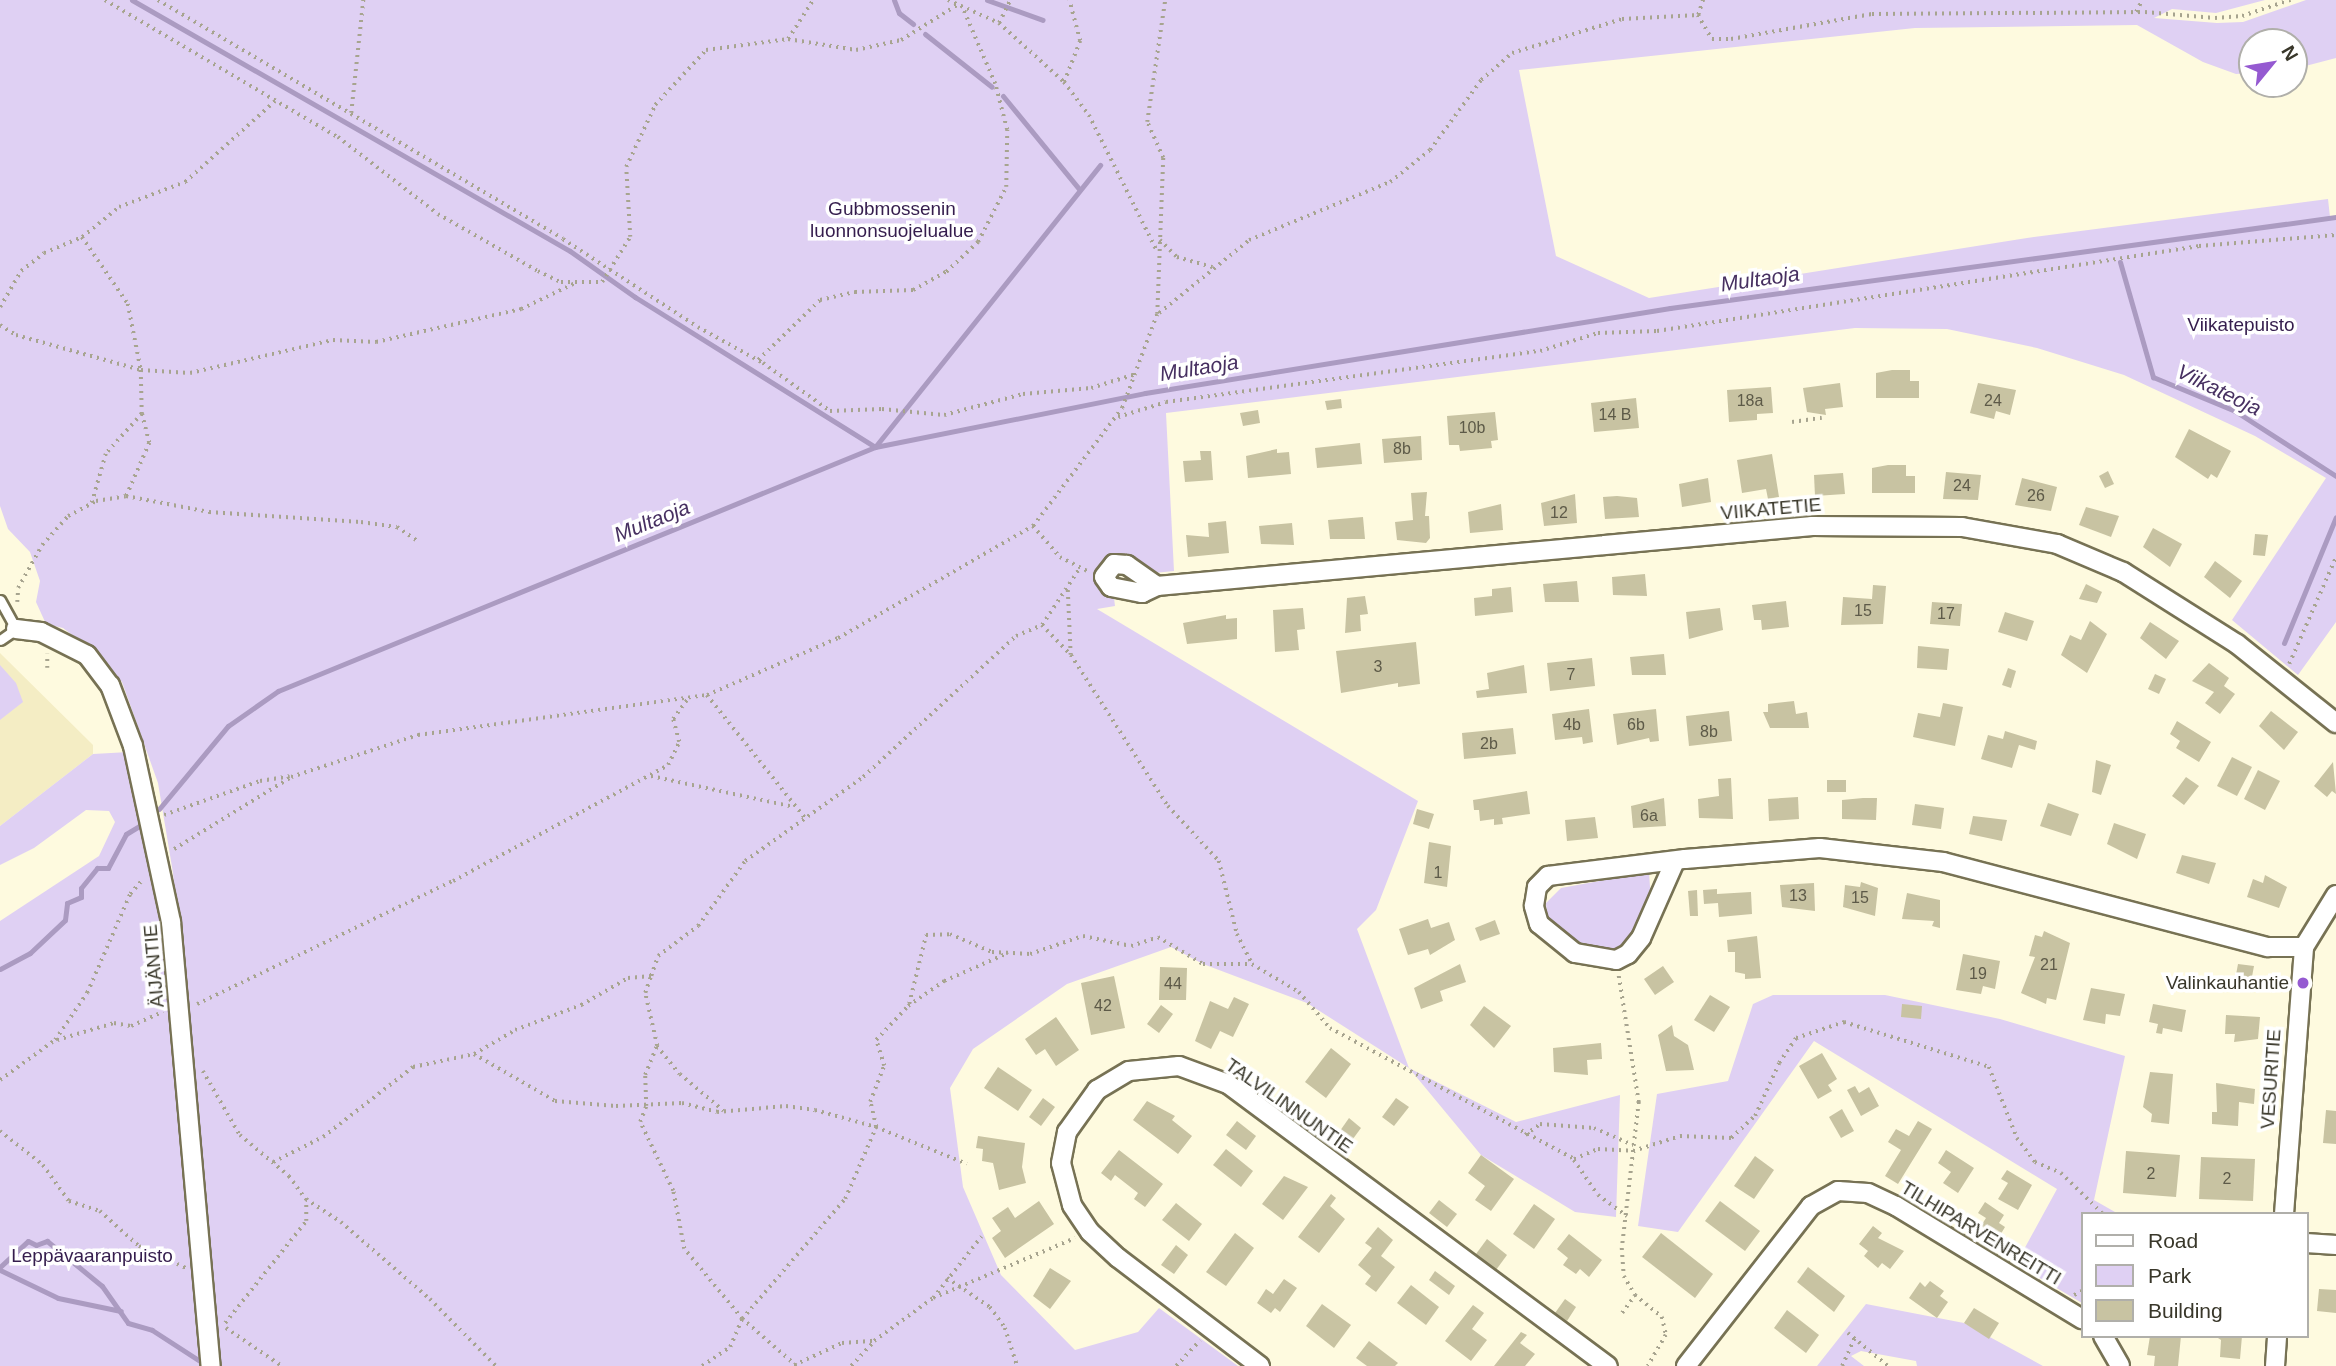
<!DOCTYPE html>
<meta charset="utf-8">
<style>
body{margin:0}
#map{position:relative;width:2336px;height:1366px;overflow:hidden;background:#fefadf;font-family:Arial,sans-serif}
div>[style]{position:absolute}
.built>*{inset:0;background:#f4edc4}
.green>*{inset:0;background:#dfd0f3}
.stream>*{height:5px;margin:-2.5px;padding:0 2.5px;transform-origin:2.5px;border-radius:2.5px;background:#ab9bc1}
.building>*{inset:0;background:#c8c3a2}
.path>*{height:3.5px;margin-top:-1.75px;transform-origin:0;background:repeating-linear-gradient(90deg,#a7a48f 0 2px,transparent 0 7px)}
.roads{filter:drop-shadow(2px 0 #777254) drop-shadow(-2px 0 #777254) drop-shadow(0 2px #777254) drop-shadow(0 -2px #777254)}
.lane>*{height:9px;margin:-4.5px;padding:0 4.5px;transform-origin:4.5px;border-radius:4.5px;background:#fff}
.street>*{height:18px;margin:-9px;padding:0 9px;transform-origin:9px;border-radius:9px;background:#fff}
.dots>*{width:19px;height:19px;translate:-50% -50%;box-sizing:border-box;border:4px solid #fff;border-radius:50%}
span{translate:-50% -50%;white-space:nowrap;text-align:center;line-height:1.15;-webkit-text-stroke:7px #fff;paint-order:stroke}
.number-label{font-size:16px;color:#5d5a48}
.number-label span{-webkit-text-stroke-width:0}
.park-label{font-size:19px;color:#351d4d}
.street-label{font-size:19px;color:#39372a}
.poi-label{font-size:19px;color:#39372a}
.right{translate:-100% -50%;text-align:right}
.water-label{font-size:21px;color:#473061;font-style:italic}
.legend{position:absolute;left:2081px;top:1212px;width:228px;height:126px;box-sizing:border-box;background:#fff;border:2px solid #b0afaa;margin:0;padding:9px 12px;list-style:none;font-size:21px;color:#39372a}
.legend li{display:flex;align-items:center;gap:14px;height:35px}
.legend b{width:35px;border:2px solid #b0afaa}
.north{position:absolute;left:2238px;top:28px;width:70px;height:70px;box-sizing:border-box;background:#fff;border:2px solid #b0afaa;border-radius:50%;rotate:60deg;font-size:19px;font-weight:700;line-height:28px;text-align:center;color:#39372a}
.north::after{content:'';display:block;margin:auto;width:24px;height:32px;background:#955ad1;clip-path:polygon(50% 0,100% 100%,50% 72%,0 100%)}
</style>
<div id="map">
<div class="built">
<div style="clip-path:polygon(0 653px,93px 745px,93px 754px,0 826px)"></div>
</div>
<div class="green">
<div style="clip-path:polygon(0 0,2265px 0,2216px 13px,2172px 9px,2154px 18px,2217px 23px,2243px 22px,2306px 0,2336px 0,2336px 58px,2294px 69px,2294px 42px,2252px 42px,2252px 73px,2236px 74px,2203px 62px,2137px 25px,1915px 28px,1519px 70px,1556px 256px,1649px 298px,2027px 238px,2328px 199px,2330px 217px,2336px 217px,2336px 622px,2298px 675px,2232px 620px,2326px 478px,2255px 436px,2124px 375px,2037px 348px,1947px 329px,1855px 328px,1166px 413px,1174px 571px,1154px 573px,1127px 554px,1111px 557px,1103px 564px,1098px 584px,1114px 598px,1115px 606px,1097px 609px,1418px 801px,1376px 910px,1357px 929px,1409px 1068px,1516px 1122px,1620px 1095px,1616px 1217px,1575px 1212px,1481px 1155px,1409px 1068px,1307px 1003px,1203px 964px,1171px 947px,1067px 984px,973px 1049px,950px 1088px,963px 1187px,1001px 1275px,1075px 1350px,1138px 1332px,1159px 1308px,1238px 1366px,0 1366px,0 921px,99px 856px,115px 822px,109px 811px,86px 810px,34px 848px,0 865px,0 826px,93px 754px,129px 752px,163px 915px,192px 1227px,210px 1251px,173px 873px,158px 783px,122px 682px,101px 657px,63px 628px,46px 624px,36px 602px,40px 581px,30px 552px,8px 529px,0 506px)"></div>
<div style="clip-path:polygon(0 665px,16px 683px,23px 702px,0 720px)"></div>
<div style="clip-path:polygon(1649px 872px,1651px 902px,1636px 934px,1621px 949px,1606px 953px,1569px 942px,1547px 917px,1546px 903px,1561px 888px)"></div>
<div style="clip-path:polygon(1773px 995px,1885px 995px,2000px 1019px,2125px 1056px,2094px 1200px,2115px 1212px,2140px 1214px,2082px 1214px,2082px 1303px,2016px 1264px,2057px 1189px,1814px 1041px,1678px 1232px,1638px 1226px,1657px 1094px,1728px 1081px,1753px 1004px)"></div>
<div style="clip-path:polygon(1866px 1304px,1964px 1323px,2043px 1366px,1917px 1366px,1916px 1361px,1861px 1351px,1851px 1356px,1864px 1366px,1817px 1366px)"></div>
</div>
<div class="stream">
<div style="left:132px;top:0;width:505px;rotate:29.82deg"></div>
<div style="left:570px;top:251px;width:80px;rotate:35.3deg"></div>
<div style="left:635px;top:297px;width:283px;rotate:32deg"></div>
<div style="left:875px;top:447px;width:361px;rotate:-51.4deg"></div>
<div style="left:894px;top:0;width:14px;rotate:69deg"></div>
<div style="left:899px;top:13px;width:18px;rotate:38deg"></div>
<div style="left:987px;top:0;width:59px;rotate:19.7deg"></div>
<div style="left:925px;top:34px;width:85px;rotate:38.3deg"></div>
<div style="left:1003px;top:96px;width:120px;rotate:50.7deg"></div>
<div style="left:2120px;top:262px;width:120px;rotate:74deg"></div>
<div style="left:2153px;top:377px;width:89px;rotate:22.5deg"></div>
<div style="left:2235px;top:411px;width:120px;rotate:32.8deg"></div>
<div style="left:2284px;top:643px;width:136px;rotate:-67.6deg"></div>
<div style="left:159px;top:809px;width:108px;rotate:-50.3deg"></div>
<div style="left:228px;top:726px;width:61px;rotate:-35deg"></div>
<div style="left:278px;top:691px;width:645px;rotate:-22.23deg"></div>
<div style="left:875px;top:447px;width:275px;rotate:-11.3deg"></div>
<div style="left:1145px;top:393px;width:532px;rotate:-9.2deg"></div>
<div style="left:1670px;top:308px;width:672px;rotate:-7.78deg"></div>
<div style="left:0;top:969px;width:34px;rotate:-28deg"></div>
<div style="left:30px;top:953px;width:48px;rotate:-43.3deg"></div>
<div style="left:65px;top:920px;width:17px;rotate:-83deg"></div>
<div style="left:67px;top:903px;width:15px;rotate:-23deg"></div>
<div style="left:81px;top:897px;width:9px;rotate:-90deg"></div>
<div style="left:81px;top:888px;width:26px;rotate:-51deg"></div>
<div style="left:97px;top:868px;width:11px"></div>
<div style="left:108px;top:868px;width:38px;rotate:-62deg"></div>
<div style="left:126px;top:834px;width:21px;rotate:-31deg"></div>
<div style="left:0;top:1267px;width:38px;rotate:-43deg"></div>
<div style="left:28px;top:1241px;width:9px;rotate:27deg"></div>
<div style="left:36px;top:1245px;width:12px;rotate:-20deg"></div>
<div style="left:47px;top:1241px;width:71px;rotate:39.3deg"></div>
<div style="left:102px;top:1286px;width:45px;rotate:54.9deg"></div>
<div style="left:128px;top:1323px;width:25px;rotate:16deg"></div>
<div style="left:152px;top:1330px;width:64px;rotate:32.9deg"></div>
<div style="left:0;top:1270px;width:64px;rotate:25.8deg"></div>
<div style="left:58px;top:1298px;width:64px;rotate:11.7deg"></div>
</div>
<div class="building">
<div style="clip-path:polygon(1892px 370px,1910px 370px,1910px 381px,1919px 381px,1919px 398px,1876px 398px,1876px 373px)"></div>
<div style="clip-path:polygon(1840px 383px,1843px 407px,1825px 409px,1826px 415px,1807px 412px,1803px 388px)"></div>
<div style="clip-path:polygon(1978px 383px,2016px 390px,2010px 415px,1996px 411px,1994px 419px,1970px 413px)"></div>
<div style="clip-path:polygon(1771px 387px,1773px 413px,1757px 414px,1757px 420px,1729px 422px,1727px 390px)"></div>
<div style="clip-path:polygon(1636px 398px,1639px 428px,1594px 432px,1591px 403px)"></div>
<div style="clip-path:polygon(1341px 399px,1342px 408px,1327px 410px,1325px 401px)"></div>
<div style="clip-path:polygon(1258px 410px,1260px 423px,1243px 426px,1240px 413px)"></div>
<div style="clip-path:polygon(1495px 412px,1498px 440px,1491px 441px,1492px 448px,1460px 451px,1459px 445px,1449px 445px,1447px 416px)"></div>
<div style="clip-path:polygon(2189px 429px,2231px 451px,2217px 478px,2211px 474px,2208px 479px,2175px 457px)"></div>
<div style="clip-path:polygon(1421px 436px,1422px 460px,1384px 463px,1382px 439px)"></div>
<div style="clip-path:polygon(1360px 443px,1362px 464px,1317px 468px,1315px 448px)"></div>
<div style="clip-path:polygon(1277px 449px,1277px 453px,1289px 452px,1291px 474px,1248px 478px,1246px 456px)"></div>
<div style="clip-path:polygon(1200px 451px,1211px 451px,1213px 480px,1185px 482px,1183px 461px,1201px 460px)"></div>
<div style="clip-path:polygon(1772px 454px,1779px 497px,1768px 499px,1766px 489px,1742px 493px,1737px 460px)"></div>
<div style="clip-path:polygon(1888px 465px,1906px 465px,1906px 476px,1915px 476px,1915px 493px,1872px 493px,1872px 468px)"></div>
<div style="clip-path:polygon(2108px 471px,2114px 484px,2105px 488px,2099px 476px)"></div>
<div style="clip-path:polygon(1946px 472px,1981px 475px,1978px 500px,1943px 499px)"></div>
<div style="clip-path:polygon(1843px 473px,1845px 494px,1815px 496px,1814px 475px)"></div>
<div style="clip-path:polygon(1708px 478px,1711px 502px,1682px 507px,1679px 484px)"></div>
<div style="clip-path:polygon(2022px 478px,2057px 487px,2051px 511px,2015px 505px)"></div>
<div style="clip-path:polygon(1427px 492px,1425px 516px,1429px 516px,1430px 538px,1426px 543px,1397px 540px,1395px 522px,1413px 520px,1411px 493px)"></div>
<div style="clip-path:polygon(1575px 494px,1577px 523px,1544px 526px,1541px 503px)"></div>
<div style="clip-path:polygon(1617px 496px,1637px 498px,1639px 517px,1605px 519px,1603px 497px)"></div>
<div style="clip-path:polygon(1501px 504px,1503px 530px,1470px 533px,1468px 512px)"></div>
<div style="clip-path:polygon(2086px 507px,2119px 516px,2111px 537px,2079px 525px)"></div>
<div style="clip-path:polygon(1363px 517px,1365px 539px,1330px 539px,1328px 520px)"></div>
<div style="clip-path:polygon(1226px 521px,1229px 553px,1188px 557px,1186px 535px,1209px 537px,1208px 523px)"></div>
<div style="clip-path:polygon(1292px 523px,1294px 545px,1261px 544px,1259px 526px)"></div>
<div style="clip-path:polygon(2153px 528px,2182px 544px,2170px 567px,2143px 547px)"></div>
<div style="clip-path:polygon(2255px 534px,2268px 535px,2265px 556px,2253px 555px)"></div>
<div style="clip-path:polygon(2215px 561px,2242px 581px,2230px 598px,2204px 577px)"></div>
<div style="clip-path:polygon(1645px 574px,1647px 596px,1613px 595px,1612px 577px)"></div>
<div style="clip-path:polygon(1577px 581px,1579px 602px,1545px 602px,1543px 584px)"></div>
<div style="clip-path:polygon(2086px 584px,2102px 592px,2097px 603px,2079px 599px)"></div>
<div style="clip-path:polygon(1873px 585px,1886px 586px,1883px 624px,1841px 625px,1843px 597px,1872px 599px)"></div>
<div style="clip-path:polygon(1511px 587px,1513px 612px,1475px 616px,1474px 598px,1492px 596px,1492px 589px)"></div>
<div style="clip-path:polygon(1365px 596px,1368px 614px,1360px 615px,1361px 631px,1345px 633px,1347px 598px)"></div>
<div style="clip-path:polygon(1786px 601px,1789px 627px,1762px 630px,1761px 620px,1754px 620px,1752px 605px)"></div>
<div style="clip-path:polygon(1932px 602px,1962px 604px,1960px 626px,1930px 624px)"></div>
<div style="clip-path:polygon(1303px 608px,1305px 629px,1297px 630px,1299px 650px,1275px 652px,1273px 610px)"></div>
<div style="clip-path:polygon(1720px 608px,1723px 630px,1689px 639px,1686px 612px)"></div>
<div style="clip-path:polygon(2005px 612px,2034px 621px,2027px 641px,1998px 632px)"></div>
<div style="clip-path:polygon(1226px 615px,1226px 619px,1237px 618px,1237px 639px,1187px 644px,1183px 623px)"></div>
<div style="clip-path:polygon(2090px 621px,2107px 634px,2087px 673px,2061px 655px,2070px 635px,2081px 640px)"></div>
<div style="clip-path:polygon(2150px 622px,2179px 641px,2166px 659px,2140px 638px)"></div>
<div style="clip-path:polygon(1416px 642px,1420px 684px,1398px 687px,1398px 683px,1341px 693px,1336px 651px)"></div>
<div style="clip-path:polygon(1918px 646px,1949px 649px,1947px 670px,1917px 668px)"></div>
<div style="clip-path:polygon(1664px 654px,1666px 675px,1632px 675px,1630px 657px)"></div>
<div style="clip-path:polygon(1592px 658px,1595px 686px,1550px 691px,1547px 663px)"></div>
<div style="clip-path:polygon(2209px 663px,2229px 678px,2224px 686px,2235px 694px,2220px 714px,2205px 703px,2214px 692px,2192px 681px)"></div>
<div style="clip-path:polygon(1524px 665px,1527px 693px,1477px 698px,1476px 691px,1489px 689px,1487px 673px)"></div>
<div style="clip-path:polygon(2008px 668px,2016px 671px,2011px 688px,2002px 685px)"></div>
<div style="clip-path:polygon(2155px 674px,2166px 679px,2159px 694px,2148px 689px)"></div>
<div style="clip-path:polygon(1794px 701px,1796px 714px,1807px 712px,1809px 728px,1770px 728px,1763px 712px,1768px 712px,1768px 704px)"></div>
<div style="clip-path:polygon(1943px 703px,1963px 707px,1955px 746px,1913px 737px,1918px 713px,1940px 717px)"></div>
<div style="clip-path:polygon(1589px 709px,1593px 742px,1583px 744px,1582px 737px,1555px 740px,1552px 714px)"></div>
<div style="clip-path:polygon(1656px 709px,1659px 741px,1650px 742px,1649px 738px,1617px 745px,1613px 714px)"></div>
<div style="clip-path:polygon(1729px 711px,1732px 741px,1689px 746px,1686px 716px)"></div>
<div style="clip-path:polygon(2271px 711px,2298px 732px,2284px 750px,2259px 726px)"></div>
<div style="clip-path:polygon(2177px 721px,2211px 742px,2199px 762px,2176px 748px,2180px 741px,2170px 734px)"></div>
<div style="clip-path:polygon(1513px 728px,1516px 754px,1464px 759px,1462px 733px)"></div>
<div style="clip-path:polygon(2005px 731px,2037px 741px,2035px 750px,2019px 745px,2012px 768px,1981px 759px,1988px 735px,2003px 739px)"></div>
<div style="clip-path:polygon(2232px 757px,2252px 767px,2237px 796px,2217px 786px)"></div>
<div style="clip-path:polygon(2096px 760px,2111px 765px,2101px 795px,2092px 792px)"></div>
<div style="clip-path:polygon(2333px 762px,2336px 794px,2332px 791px,2327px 797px,2314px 786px)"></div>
<div style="clip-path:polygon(2258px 770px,2280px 781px,2265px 810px,2244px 799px)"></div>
<div style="clip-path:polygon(2186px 777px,2199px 786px,2184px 805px,2172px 796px)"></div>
<div style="clip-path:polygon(1731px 778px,1733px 819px,1699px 818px,1698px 799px,1719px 796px,1718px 779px)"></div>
<div style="clip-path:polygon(1827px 780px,1846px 780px,1846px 792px,1827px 792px)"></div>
<div style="clip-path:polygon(1527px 791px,1530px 814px,1502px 818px,1503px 824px,1494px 825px,1494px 819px,1480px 821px,1479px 810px,1474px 810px,1473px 800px)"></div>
<div style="clip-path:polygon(1798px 797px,1799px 819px,1769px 821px,1768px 799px)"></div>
<div style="clip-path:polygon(1664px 798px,1666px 826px,1633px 828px,1631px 806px)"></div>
<div style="clip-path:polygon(1863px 798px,1877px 798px,1876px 820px,1842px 819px,1842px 800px)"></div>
<div style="clip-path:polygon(2048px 803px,2079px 814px,2071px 836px,2040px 826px)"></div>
<div style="clip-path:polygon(1915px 804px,1944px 808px,1941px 829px,1912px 825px)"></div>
<div style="clip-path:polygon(1417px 809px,1434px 814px,1429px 829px,1413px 824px)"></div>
<div style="clip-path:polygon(1973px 816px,2007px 820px,2002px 841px,1969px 834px)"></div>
<div style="clip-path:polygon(1595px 817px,1598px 838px,1567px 841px,1565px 820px)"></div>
<div style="clip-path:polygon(2114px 823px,2146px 834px,2137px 859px,2107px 844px)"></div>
<div style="clip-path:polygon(1429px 842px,1451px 846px,1447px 887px,1424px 883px)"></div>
<div style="clip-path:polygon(2182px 855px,2216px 863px,2209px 884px,2176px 873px)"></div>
<div style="clip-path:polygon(2265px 875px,2287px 887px,2279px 908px,2247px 897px,2253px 879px,2263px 883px)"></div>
<div style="clip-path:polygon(1861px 882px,1878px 888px,1875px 916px,1843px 907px,1845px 885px,1860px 887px)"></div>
<div style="clip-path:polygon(1814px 883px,1815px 911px,1782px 907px,1780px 885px)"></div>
<div style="clip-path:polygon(1717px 889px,1717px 894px,1751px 892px,1752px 914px,1719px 917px,1718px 903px,1704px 904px,1703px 890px)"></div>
<div style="clip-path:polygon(1697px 890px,1698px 916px,1690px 916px,1688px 891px)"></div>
<div style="clip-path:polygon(1907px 893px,1940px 900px,1940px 928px,1932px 926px,1934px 921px,1902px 919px)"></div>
<div style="clip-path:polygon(1428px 919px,1431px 928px,1449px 922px,1455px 940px,1430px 955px,1428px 949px,1408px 955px,1399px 929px)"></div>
<div style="clip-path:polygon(1495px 920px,1500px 934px,1480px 941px,1475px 928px)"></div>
<div style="clip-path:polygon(2044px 931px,2070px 943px,2056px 1000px,2047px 998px,2046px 1004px,2021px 993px,2035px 957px,2029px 956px,2035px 935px,2042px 937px)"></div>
<div style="clip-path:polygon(1757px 936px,1761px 978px,1745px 979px,1745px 974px,1735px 972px,1735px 952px,1728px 952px,1727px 940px)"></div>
<div style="clip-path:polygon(1963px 954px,2000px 961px,1995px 989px,1983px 986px,1981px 994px,1956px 990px)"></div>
<div style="clip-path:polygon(1460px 964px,1466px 982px,1440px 991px,1443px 1001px,1421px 1009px,1414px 988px)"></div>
<div style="clip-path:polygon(2238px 964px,2254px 966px,2251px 982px,2235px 980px)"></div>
<div style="clip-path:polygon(1663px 966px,1674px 982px,1655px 995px,1644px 979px)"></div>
<div style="clip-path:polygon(1160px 967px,1187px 968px,1186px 1000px,1159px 1000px)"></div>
<div style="clip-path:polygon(1114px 976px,1125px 1028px,1091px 1035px,1081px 983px)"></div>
<div style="clip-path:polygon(2091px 988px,2125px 994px,2120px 1016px,2106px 1014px,2105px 1024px,2083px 1020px)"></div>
<div style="clip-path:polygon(1710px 995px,1730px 1007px,1714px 1032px,1694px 1020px)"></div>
<div style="clip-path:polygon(1234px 997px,1249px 1004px,1233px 1037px,1220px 1031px,1211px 1049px,1195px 1041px,1210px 1001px,1228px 1009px)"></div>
<div style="clip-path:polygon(1902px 1004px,1922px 1006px,1921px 1019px,1901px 1017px)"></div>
<div style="clip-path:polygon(2153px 1004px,2186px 1010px,2182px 1032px,2163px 1028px,2162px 1034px,2156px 1033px,2158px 1024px,2149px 1022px)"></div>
<div style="clip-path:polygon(1161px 1005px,1173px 1014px,1159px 1033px,1147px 1024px)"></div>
<div style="clip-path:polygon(1484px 1006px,1511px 1026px,1494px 1048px,1470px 1025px)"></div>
<div style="clip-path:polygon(2226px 1015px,2260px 1017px,2258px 1039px,2234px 1042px,2235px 1034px,2225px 1034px)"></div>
<div style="clip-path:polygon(1056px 1017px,1079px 1050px,1056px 1066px,1045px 1049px,1036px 1055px,1025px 1039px)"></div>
<div style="clip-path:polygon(1672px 1025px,1674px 1036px,1688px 1045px,1694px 1070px,1666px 1071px,1658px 1035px)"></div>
<div style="clip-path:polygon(1601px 1043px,1602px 1059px,1587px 1060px,1588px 1075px,1554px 1072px,1553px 1048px)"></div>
<div style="clip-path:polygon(1331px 1048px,1351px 1064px,1326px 1098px,1305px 1082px)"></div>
<div style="clip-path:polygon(1822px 1053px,1837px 1079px,1828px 1085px,1832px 1091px,1818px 1099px,1799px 1066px)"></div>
<div style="clip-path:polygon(998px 1067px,1032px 1090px,1018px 1111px,984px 1088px)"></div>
<div style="clip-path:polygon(2150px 1072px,2173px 1074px,2169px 1124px,2151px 1122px,2152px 1114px,2143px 1107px)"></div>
<div style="clip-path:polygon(2216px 1083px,2255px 1089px,2254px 1104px,2239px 1102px,2238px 1126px,2212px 1124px,2212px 1112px,2217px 1112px)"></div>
<div style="clip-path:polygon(1855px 1086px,1859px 1093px,1869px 1087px,1879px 1106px,1861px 1116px,1847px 1090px)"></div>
<div style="clip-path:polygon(1043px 1098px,1055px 1107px,1041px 1126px,1029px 1117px)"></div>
<div style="clip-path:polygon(1396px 1098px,1409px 1107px,1394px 1126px,1382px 1117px)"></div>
<div style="clip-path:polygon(1147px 1101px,1175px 1116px,1172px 1120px,1192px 1136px,1178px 1154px,1133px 1120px)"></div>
<div style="clip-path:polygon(1842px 1109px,1854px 1131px,1841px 1138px,1829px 1117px)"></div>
<div style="clip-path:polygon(2326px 1110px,2336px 1111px,2336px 1144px,2323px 1143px)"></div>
<div style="clip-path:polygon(1349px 1118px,1361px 1128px,1347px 1147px,1335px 1138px)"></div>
<div style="clip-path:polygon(1237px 1121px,1256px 1136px,1246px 1150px,1226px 1135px)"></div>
<div style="clip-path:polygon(1918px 1121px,1932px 1129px,1898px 1184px,1885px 1176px,1901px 1150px,1888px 1142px,1896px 1129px,1909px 1136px)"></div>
<div style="clip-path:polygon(978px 1136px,1025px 1143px,1022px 1167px,1026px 1183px,999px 1190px,993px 1163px,982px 1161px,983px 1149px,976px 1148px)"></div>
<div style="clip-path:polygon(1226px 1149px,1253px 1171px,1241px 1187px,1213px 1165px)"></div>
<div style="clip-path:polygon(1119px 1150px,1163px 1184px,1145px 1207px,1134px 1199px,1138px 1193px,1115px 1175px,1111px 1181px,1101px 1173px)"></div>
<div style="clip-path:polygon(1946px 1150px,1974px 1168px,1958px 1193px,1943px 1183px,1951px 1172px,1938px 1163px)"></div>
<div style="clip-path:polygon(2126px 1151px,2180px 1155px,2176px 1197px,2123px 1193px)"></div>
<div style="clip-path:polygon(1481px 1155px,1514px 1179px,1491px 1211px,1475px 1200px,1485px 1186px,1468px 1173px)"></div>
<div style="clip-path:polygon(1755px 1156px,1774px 1170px,1754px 1199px,1734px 1186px)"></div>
<div style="clip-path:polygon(2201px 1157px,2255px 1159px,2253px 1201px,2199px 1199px)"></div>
<div style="clip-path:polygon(2007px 1170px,2032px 1185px,2018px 1210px,1998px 1199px,2008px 1183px,2001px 1179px)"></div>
<div style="clip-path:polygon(1284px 1176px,1308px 1187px,1283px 1220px,1262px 1204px)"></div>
<div style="clip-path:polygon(1331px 1194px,1336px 1198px,1330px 1206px,1345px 1219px,1319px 1253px,1298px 1237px)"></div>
<div style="clip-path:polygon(1439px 1200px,1457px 1214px,1447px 1227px,1429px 1213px)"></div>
<div style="clip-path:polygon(1039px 1201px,1054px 1224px,1005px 1258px,992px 1238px,1001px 1231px,992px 1218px,1008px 1207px,1015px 1218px)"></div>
<div style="clip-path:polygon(1720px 1201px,1760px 1231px,1745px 1251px,1705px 1221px)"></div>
<div style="clip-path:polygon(1985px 1202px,2004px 1215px,1999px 1223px,2005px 1227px,1993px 1247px,1975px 1235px,1986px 1218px,1978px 1213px)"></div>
<div style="clip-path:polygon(1176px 1203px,1202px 1224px,1189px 1241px,1162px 1220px)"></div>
<div style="clip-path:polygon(1534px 1204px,1555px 1219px,1534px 1249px,1513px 1234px)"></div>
<div style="clip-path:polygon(1873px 1226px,1882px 1233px,1878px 1238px,1904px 1251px,1890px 1269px,1882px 1263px,1878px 1268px,1864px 1256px,1868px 1251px,1859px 1244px)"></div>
<div style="clip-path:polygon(1378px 1227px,1393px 1240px,1381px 1256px,1395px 1267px,1376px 1292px,1365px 1284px,1371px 1276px,1358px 1265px,1372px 1248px,1365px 1243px)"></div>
<div style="clip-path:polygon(1235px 1233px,1254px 1248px,1226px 1286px,1206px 1272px)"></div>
<div style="clip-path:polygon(1661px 1233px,1713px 1274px,1695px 1298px,1642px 1257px)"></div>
<div style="clip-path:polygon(1569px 1234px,1602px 1260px,1589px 1277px,1580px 1269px,1576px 1274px,1563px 1265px,1568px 1258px,1557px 1249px)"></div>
<div style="clip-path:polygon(1487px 1239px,1507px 1255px,1496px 1270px,1476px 1254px)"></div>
<div style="clip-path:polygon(1176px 1245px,1188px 1255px,1174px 1274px,1161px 1265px)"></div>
<div style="clip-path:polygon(1808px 1267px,1845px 1296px,1834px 1312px,1797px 1282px)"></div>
<div style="clip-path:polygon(1050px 1268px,1071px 1281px,1050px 1309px,1033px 1296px)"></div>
<div style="clip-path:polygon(1435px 1271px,1455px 1286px,1449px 1295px,1429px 1280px)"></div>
<div style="clip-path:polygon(1284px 1279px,1297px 1288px,1280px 1312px,1275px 1308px,1271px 1313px,1257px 1303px,1266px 1289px,1273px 1294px)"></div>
<div style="clip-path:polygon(1930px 1281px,1944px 1291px,1940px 1296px,1948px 1302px,1937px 1318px,1909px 1298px,1920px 1282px,1925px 1287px)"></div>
<div style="clip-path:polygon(1411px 1285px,1439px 1307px,1426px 1325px,1397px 1303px)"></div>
<div style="clip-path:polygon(2319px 1289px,2336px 1290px,2336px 1313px,2317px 1311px)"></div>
<div style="clip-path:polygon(1565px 1299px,1576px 1307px,1567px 1321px,1555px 1313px)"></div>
<div style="clip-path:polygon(1322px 1304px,1351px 1325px,1334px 1348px,1306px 1326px)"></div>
<div style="clip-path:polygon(1473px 1305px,1484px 1313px,1472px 1329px,1487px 1340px,1471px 1361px,1445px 1341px)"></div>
<div style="clip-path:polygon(1974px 1308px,1999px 1323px,1989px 1339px,1964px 1323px)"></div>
<div style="clip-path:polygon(1787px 1310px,1819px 1335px,1806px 1353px,1774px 1328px)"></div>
<div style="clip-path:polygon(1521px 1332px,1527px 1335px,1520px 1343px,1535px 1354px,1525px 1366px,1494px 1366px)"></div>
<div style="clip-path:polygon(2150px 1336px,2181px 1336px,2178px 1366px,2154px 1366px,2155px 1356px,2147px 1355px)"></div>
<div style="clip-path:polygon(2215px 1336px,2242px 1336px,2240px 1359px,2220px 1357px,2221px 1340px)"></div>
<div style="clip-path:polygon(1369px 1341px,1398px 1363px,1395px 1366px,1367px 1366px,1356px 1358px)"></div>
</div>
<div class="path">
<div style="left:105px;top:0;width:270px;rotate:30.5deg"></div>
<div style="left:338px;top:137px;width:126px;rotate:37.6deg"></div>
<div style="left:438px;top:214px;width:115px;rotate:29.7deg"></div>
<div style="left:538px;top:271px;width:25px;rotate:26deg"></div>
<div style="left:561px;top:282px;width:41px"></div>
<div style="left:602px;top:282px;width:53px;rotate:-58.1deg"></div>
<div style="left:630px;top:237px;width:70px;rotate:-93.3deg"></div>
<div style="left:626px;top:167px;width:68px;rotate:-64.9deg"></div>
<div style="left:655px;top:105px;width:75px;rotate:-47.2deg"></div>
<div style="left:706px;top:50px;width:83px;rotate:-7.6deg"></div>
<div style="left:788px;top:39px;width:69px;rotate:9.2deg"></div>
<div style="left:856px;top:50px;width:46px;rotate:-12.5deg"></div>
<div style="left:901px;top:40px;width:66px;rotate:-32deg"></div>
<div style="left:158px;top:0;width:470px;rotate:30.5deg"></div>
<div style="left:563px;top:239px;width:161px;rotate:33.1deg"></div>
<div style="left:698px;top:327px;width:74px;rotate:29deg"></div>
<div style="left:763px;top:363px;width:82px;rotate:35.6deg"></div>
<div style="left:830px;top:411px;width:52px;rotate:-2.2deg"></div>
<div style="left:882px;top:409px;width:62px;rotate:5.5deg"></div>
<div style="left:944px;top:415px;width:82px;rotate:-14.9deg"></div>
<div style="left:1023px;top:394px;width:68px;rotate:-5deg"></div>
<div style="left:1091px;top:388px;width:47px;rotate:-17.3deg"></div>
<div style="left:948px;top:0;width:56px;rotate:24.3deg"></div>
<div style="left:999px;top:23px;width:88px;rotate:42.2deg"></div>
<div style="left:1064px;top:82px;width:41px;rotate:52.9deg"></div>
<div style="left:1089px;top:115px;width:150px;rotate:63.4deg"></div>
<div style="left:2136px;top:12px;width:13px;rotate:-63deg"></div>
<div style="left:1698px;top:15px;width:28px;rotate:60deg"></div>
<div style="left:1712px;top:39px;width:19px"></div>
<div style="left:1731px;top:39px;width:143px;rotate:-10.1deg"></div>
<div style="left:1872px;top:14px;width:273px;rotate:-0.4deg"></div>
<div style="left:2145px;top:12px;width:70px;rotate:4.9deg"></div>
<div style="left:2215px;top:18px;width:27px;rotate:-4deg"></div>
<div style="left:2242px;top:16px;width:51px;rotate:-18.4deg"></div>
<div style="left:1698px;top:15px;width:16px;rotate:-72deg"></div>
<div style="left:999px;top:23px;width:25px;rotate:-64deg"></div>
<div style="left:788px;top:39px;width:46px;rotate:-57.3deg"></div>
<div style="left:1064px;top:82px;width:44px;rotate:-68.7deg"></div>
<div style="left:1080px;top:41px;width:42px;rotate:-105deg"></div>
<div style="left:351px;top:113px;width:114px;rotate:-83.9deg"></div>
<div style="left:82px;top:237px;width:81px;rotate:55.5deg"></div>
<div style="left:128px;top:304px;width:67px;rotate:78.9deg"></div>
<div style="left:141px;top:370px;width:44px;rotate:88.7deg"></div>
<div style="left:142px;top:414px;width:54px;rotate:132deg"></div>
<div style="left:106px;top:454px;width:51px;rotate:105.9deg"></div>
<div style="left:1160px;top:240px;width:24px;rotate:45deg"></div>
<div style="left:1177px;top:257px;width:37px;rotate:16deg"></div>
<div style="left:0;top:307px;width:42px;rotate:-59.7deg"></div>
<div style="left:21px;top:271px;width:29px;rotate:-38deg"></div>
<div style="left:44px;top:253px;width:41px;rotate:-22.8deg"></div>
<div style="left:82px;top:237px;width:48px;rotate:-39deg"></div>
<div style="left:119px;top:207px;width:71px;rotate:-20.7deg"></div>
<div style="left:185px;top:182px;width:121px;rotate:-42deg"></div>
<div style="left:1159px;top:313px;width:116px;rotate:-39deg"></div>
<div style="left:1249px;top:240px;width:152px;rotate:-22.4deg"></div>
<div style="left:1390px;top:182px;width:51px;rotate:-38.7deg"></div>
<div style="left:1430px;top:150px;width:87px;rotate:-53.9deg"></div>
<div style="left:1481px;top:80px;width:41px;rotate:-41.1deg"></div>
<div style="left:1512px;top:53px;width:115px;rotate:-17.2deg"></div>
<div style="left:1622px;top:19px;width:76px;rotate:-3deg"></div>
<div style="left:0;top:325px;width:19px;rotate:32deg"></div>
<div style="left:16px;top:335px;width:130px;rotate:15.6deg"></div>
<div style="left:141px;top:370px;width:49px;rotate:3.5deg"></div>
<div style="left:190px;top:373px;width:147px;rotate:-13deg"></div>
<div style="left:333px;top:340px;width:43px;rotate:2.7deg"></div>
<div style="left:376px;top:342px;width:149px;rotate:-12.8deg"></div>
<div style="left:521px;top:309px;width:60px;rotate:-25.7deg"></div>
<div style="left:758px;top:360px;width:86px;rotate:-44.1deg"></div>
<div style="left:820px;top:300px;width:36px;rotate:-13deg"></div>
<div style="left:855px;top:292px;width:58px;rotate:-2deg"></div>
<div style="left:913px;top:290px;width:38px;rotate:-29deg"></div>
<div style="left:946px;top:272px;width:44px;rotate:-43.2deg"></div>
<div style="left:978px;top:242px;width:62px;rotate:-63deg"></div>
<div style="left:1006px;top:187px;width:57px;rotate:-89deg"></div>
<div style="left:1007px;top:130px;width:48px;rotate:-104.6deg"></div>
<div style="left:995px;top:84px;width:84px;rotate:-113.2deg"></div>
<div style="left:1118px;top:417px;width:50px;rotate:-17.4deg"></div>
<div style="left:1166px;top:402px;width:377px;rotate:-7.8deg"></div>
<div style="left:1540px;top:351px;width:61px;rotate:-17.2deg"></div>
<div style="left:1598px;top:333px;width:59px;rotate:-1.9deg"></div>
<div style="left:1657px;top:331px;width:549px;rotate:-8.91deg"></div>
<div style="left:2199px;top:246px;width:137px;rotate:-4.6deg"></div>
<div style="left:1792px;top:422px;width:30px;rotate:-8deg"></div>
<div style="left:126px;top:496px;width:58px;rotate:-66.5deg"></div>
<div style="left:149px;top:443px;width:30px;rotate:-104deg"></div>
<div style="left:1033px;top:526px;width:41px;rotate:48.9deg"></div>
<div style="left:1060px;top:557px;width:34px;rotate:27deg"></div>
<div style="left:1068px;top:590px;width:65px;rotate:87.4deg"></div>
<div style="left:17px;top:602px;width:14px;rotate:-86deg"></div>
<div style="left:18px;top:588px;width:49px;rotate:-60.8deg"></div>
<div style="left:42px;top:545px;width:39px;rotate:-48deg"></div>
<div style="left:68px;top:516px;width:32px;rotate:-28deg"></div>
<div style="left:96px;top:501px;width:30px;rotate:-9deg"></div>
<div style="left:126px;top:496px;width:85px;rotate:10.9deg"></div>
<div style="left:209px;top:512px;width:152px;rotate:3.8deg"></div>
<div style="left:361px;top:522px;width:36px;rotate:8deg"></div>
<div style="left:397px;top:527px;width:27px;rotate:34deg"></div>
<div style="left:1042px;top:625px;width:42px;rotate:46deg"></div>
<div style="left:1071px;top:655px;width:179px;rotate:57.3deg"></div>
<div style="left:1168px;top:806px;width:75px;rotate:47.2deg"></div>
<div style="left:1219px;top:861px;width:75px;rotate:76.1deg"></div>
<div style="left:1237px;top:934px;width:34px;rotate:63deg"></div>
<div style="left:1252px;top:964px;width:55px;rotate:30.8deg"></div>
<div style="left:1299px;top:992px;width:48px;rotate:49.3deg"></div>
<div style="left:1330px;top:1028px;width:277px;rotate:28.2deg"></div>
<div style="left:1574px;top:1159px;width:26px;rotate:-23deg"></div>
<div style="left:1598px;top:1149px;width:35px;rotate:3deg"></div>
<div style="left:1633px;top:1151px;width:49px;rotate:-17.7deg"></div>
<div style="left:1680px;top:1136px;width:51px;rotate:2.2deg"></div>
<div style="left:1731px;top:1138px;width:33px;rotate:-43deg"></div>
<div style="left:1755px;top:1116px;width:58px;rotate:-65.6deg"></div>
<div style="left:1779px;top:1063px;width:30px;rotate:-56deg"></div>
<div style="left:1796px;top:1038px;width:51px;rotate:-18.4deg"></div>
<div style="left:1844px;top:1022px;width:152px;rotate:17.2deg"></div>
<div style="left:1989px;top:1067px;width:76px;rotate:68.5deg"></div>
<div style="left:2017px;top:1138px;width:30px;rotate:53deg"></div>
<div style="left:2035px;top:1162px;width:28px;rotate:23deg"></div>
<div style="left:2061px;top:1173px;width:59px;rotate:44.3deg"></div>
<div style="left:2289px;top:664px;width:117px;rotate:-66.3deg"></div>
<div style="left:47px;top:668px;width:14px;rotate:-90deg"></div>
<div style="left:707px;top:695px;width:159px;rotate:51.4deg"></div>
<div style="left:651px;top:776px;width:146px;rotate:12.2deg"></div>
<div style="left:164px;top:815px;width:102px;rotate:-19.5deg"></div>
<div style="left:260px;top:781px;width:30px;rotate:-9deg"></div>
<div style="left:174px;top:849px;width:137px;rotate:-31.6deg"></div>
<div style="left:291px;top:777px;width:134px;rotate:-18.3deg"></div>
<div style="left:418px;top:735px;width:292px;rotate:-7.9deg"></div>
<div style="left:707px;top:695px;width:143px;rotate:-23.5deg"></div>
<div style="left:838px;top:638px;width:225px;rotate:-29.9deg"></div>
<div style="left:1033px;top:526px;width:148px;rotate:-53deg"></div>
<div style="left:1122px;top:408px;width:100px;rotate:-69.6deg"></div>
<div style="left:1157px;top:314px;width:156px;rotate:-87.8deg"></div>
<div style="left:1163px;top:158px;width:39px;rotate:-114deg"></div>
<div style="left:1147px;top:122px;width:123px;rotate:-81.6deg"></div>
<div style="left:1619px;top:976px;width:128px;rotate:81deg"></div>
<div style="left:1639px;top:1102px;width:147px;rotate:96.6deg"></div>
<div style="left:1622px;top:1248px;width:28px;rotate:86deg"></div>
<div style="left:1624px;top:1276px;width:22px;rotate:60deg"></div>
<div style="left:1635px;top:1295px;width:35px;rotate:39deg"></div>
<div style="left:1662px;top:1317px;width:18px;rotate:77deg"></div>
<div style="left:1666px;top:1335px;width:36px;rotate:120deg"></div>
<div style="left:197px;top:1004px;width:284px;rotate:-25.7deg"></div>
<div style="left:453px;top:881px;width:244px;rotate:-28.3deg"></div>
<div style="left:668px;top:765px;width:25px;rotate:-64deg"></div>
<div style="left:679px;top:742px;width:24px;rotate:-105deg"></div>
<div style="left:673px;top:719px;width:27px;rotate:-54deg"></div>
<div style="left:909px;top:1004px;width:71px;rotate:-76.2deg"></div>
<div style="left:926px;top:935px;width:24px;rotate:-2deg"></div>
<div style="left:950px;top:934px;width:46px;rotate:23.2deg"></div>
<div style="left:992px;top:952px;width:38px;rotate:3deg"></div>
<div style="left:1030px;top:954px;width:56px;rotate:-18.8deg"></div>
<div style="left:1083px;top:936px;width:49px;rotate:11.8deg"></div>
<div style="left:1131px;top:946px;width:28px;rotate:-18deg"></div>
<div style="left:1158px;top:937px;width:52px;rotate:31deg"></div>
<div style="left:1203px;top:964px;width:49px"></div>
<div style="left:57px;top:1040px;width:59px;rotate:-16.6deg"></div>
<div style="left:114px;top:1023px;width:17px;rotate:10deg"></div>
<div style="left:131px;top:1026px;width:35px;rotate:-24deg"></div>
<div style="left:657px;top:1046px;width:36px;rotate:51deg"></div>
<div style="left:680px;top:1074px;width:57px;rotate:40.1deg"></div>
<div style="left:474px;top:1054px;width:94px;rotate:30.1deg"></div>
<div style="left:555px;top:1101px;width:61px;rotate:4.7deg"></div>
<div style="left:616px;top:1106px;width:66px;rotate:-2.6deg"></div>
<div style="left:682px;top:1103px;width:36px;rotate:14deg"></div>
<div style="left:717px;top:1112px;width:69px;rotate:-5deg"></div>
<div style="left:786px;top:1106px;width:29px;rotate:8deg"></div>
<div style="left:815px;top:1110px;width:63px;rotate:15.6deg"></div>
<div style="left:876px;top:1127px;width:98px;rotate:22.1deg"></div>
<div style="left:203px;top:1071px;width:74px;rotate:60deg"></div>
<div style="left:240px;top:1135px;width:64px;rotate:39.9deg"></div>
<div style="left:289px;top:1176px;width:29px;rotate:54deg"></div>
<div style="left:306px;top:1199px;width:42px;rotate:33.3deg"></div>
<div style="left:341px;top:1222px;width:118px;rotate:40.9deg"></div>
<div style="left:430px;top:1299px;width:94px;rotate:45.4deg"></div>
<div style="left:0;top:1080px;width:68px;rotate:-36deg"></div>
<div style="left:55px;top:1040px;width:57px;rotate:-55.8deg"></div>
<div style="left:87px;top:993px;width:108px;rotate:-66.5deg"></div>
<div style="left:130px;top:894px;width:20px;rotate:-49deg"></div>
<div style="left:0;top:1131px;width:55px;rotate:38.3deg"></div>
<div style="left:43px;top:1165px;width:44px;rotate:54.2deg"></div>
<div style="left:69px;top:1201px;width:33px;rotate:18deg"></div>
<div style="left:100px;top:1211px;width:52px;rotate:41.9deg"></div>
<div style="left:139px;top:1246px;width:52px;rotate:25.1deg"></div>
<div style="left:1525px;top:1135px;width:19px;rotate:-36deg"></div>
<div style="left:1540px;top:1124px;width:54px;rotate:4.2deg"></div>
<div style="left:1594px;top:1128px;width:43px;rotate:23.6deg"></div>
<div style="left:1574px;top:1160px;width:42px;rotate:55.6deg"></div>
<div style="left:1598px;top:1195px;width:36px;rotate:36deg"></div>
<div style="left:273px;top:1162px;width:56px;rotate:-26.6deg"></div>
<div style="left:323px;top:1137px;width:114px;rotate:-37.9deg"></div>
<div style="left:413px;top:1067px;width:62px;rotate:-12deg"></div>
<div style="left:474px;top:1054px;width:48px;rotate:-30.3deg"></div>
<div style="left:515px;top:1030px;width:71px;rotate:-20.7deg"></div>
<div style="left:581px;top:1005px;width:54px;rotate:-29.9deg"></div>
<div style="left:628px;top:978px;width:23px;rotate:-5deg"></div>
<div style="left:947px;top:1278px;width:52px;rotate:34deg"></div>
<div style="left:990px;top:1307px;width:26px;rotate:54deg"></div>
<div style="left:1005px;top:1328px;width:40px;rotate:72deg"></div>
<div style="left:2074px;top:1295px;width:9px;rotate:-27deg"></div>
<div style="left:933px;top:1298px;width:154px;rotate:-22.9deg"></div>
<div style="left:1622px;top:1313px;width:22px;rotate:-54deg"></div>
<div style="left:225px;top:1323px;width:130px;rotate:-51.5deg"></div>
<div style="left:306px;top:1221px;width:22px;rotate:-90deg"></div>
<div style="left:226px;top:1328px;width:68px;rotate:34.2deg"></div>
<div style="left:1848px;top:1333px;width:52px;rotate:39.5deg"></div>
<div style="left:794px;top:1365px;width:53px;rotate:-24.6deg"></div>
<div style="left:842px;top:1343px;width:32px;rotate:-4deg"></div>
<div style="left:874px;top:1341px;width:73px;rotate:-36.1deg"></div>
<div style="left:933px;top:1298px;width:78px;rotate:-51.8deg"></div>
<div style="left:702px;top:1366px;width:34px;rotate:-34deg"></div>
<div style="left:730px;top:1347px;width:30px;rotate:-67deg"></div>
<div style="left:742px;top:1319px;width:158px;rotate:-49.4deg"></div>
<div style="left:845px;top:1199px;width:78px;rotate:-66.7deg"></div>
<div style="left:876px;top:1127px;width:26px;rotate:-103deg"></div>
<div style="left:870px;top:1102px;width:39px;rotate:-69deg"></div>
<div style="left:884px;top:1066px;width:27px;rotate:-107deg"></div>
<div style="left:876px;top:1040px;width:47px;rotate:-46.7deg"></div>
<div style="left:908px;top:1006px;width:44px;rotate:-34.8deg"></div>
<div style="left:944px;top:981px;width:70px;rotate:-23.6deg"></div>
<div style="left:796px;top:1366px;width:72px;rotate:-139deg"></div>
<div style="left:742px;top:1319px;width:91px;rotate:-129.6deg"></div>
<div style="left:684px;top:1249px;width:59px;rotate:-100.7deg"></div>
<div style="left:673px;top:1191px;width:76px;rotate:-115.6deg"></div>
<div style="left:640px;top:1122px;width:17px;rotate:-69deg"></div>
<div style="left:646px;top:1106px;width:31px;rotate:-92deg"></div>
<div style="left:645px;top:1075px;width:31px;rotate:-68deg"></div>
<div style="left:657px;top:1046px;width:54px;rotate:-102.8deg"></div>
<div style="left:645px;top:993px;width:18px;rotate:-71deg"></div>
<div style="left:651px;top:976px;width:21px;rotate:-71deg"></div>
<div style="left:658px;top:956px;width:50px;rotate:-36.9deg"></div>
<div style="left:698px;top:926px;width:80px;rotate:-54.1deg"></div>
<div style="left:745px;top:861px;width:145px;rotate:-35.4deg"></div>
<div style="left:863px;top:777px;width:208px;rotate:-42.7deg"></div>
<div style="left:1016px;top:636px;width:28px;rotate:-23deg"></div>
<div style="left:1042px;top:625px;width:67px;rotate:-56.5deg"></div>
<div style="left:851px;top:1366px;width:33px;rotate:-47deg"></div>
<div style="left:1176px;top:1366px;width:35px;rotate:-47deg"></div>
<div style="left:1842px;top:1366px;width:30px;rotate:-66deg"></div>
</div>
<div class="roads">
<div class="lane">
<div style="left:0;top:600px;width:33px;rotate:61deg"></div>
<div style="left:16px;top:629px;width:19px;rotate:145deg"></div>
</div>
<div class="street">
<div style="left:1157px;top:586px;width:37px;rotate:-145deg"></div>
<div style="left:1127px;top:565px;width:13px;rotate:-176deg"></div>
<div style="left:1114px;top:564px;width:16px;rotate:128deg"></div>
<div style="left:1104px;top:577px;width:12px;rotate:55deg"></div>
<div style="left:1111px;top:587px;width:32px;rotate:11deg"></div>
<div style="left:1142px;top:593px;width:17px;rotate:-25deg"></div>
<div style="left:1157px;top:586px;width:658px;rotate:-5.23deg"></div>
<div style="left:1812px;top:526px;width:150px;rotate:0.4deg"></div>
<div style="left:1962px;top:527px;width:97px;rotate:10.1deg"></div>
<div style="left:2057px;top:544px;width:72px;rotate:23deg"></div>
<div style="left:2123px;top:572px;width:135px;rotate:32.3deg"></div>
<div style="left:2237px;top:644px;width:127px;rotate:38.6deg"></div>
<div style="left:16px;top:629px;width:25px;rotate:7deg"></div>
<div style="left:41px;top:632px;width:51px;rotate:26.6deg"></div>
<div style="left:87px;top:655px;width:38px;rotate:53deg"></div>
<div style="left:110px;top:685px;width:65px;rotate:69.3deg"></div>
<div style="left:133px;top:746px;width:180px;rotate:77.8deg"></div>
<div style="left:171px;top:922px;width:446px;rotate:84.9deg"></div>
<div style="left:1675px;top:861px;width:84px;rotate:113.8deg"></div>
<div style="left:1641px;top:938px;width:21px;rotate:129deg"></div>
<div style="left:1628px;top:954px;width:13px;rotate:153deg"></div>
<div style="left:1616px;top:960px;width:42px;rotate:-170.3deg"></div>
<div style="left:1575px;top:953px;width:46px;rotate:-141.1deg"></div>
<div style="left:1539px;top:924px;width:19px;rotate:-106deg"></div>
<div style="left:1534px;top:906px;width:19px;rotate:-81deg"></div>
<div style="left:1537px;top:887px;width:16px;rotate:-45deg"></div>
<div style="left:1548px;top:876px;width:138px;rotate:-7.1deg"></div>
<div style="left:1685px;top:859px;width:135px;rotate:-4.7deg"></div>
<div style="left:1820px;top:848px;width:124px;rotate:6.5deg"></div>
<div style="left:1943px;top:862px;width:336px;rotate:14.7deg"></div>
<div style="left:2268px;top:947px;width:36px"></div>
<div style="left:2284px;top:1214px;width:268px;rotate:-85.7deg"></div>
<div style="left:2304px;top:947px;width:61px;rotate:-58.4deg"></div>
<div style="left:2306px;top:1243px;width:30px;rotate:4deg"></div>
<div style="left:2103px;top:1336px;width:34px;rotate:60deg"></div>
<div style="left:1260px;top:1366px;width:178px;rotate:-142.7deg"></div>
<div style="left:1118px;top:1258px;width:38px;rotate:-137deg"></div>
<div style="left:1090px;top:1232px;width:32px;rotate:-124deg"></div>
<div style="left:1072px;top:1205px;width:43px;rotate:-104.7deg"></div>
<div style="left:1061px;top:1163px;width:32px;rotate:-79deg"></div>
<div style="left:1067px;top:1132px;width:52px;rotate:-54.5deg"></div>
<div style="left:1097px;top:1090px;width:37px;rotate:-31deg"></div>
<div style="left:1129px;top:1071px;width:50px;rotate:-5.7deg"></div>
<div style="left:1179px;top:1066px;width:52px;rotate:20.2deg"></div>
<div style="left:1228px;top:1084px;width:473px;rotate:36.6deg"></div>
<div style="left:1686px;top:1366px;width:203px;rotate:-52deg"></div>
<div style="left:1811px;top:1206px;width:31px;rotate:-29deg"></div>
<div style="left:1838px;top:1191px;width:30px;rotate:4deg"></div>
<div style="left:1868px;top:1193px;width:31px;rotate:25deg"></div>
<div style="left:1896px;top:1206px;width:218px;rotate:31.3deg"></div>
<div style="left:2275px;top:1366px;width:30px;rotate:-86deg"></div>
</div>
</div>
<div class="dots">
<div style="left:2303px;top:983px;background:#955ad1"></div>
</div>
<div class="number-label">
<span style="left:1750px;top:401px">18a</span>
<span style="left:1993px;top:401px">24</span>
<span style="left:1615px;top:415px">14 B</span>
<span style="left:1472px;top:428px">10b</span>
<span style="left:1402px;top:449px">8b</span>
<span style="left:1962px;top:486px">24</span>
<span style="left:2036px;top:496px">26</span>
<span style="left:1559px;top:513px">12</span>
<span style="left:1863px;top:611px">15</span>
<span style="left:1946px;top:614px">17</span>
<span style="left:1378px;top:667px">3</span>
<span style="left:1571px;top:675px">7</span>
<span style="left:1572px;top:725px">4b</span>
<span style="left:1636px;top:725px">6b</span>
<span style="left:1709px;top:732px">8b</span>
<span style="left:1489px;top:744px">2b</span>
<span style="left:1649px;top:816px">6a</span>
<span style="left:1438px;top:873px">1</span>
<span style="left:1798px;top:896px">13</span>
<span style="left:1860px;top:898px">15</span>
<span style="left:2049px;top:965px">21</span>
<span style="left:1978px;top:974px">19</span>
<span style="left:1173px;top:984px">44</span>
<span style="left:1103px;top:1006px">42</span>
<span style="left:2151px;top:1174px">2</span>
<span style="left:2227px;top:1179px">2</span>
</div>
<div class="park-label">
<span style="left:892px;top:220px">Gubbmossenin<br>luonnonsuojelualue</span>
<span style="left:2241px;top:325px">Viikatepuisto</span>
<span style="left:92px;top:1256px">Leppävaaranpuisto</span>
</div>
<div class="street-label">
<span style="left:1771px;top:509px;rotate:-5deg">VIIKATETIE</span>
<span style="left:154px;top:966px;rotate:-95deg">ÄIJÄNTIE</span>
<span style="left:2271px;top:1079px;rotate:-86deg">VESURITIE</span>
<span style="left:1289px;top:1106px;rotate:35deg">TALVILINNUNTIE</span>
<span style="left:1981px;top:1233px;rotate:31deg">TILHIPARVENREITTI</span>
</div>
<div class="poi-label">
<span class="right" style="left:2289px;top:983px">Valinkauhantie</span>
</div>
<div class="water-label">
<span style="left:1760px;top:279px;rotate:-8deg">Multaoja</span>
<span style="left:1199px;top:368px;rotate:-9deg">Multaoja</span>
<span style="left:2219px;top:390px;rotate:26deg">Viikateoja</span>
<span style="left:652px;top:521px;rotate:-22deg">Multaoja</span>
</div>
<ul class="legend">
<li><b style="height:9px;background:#fff"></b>Road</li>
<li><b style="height:19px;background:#dfd0f3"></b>Park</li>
<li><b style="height:19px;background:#c8c3a2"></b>Building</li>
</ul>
<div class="north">N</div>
</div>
